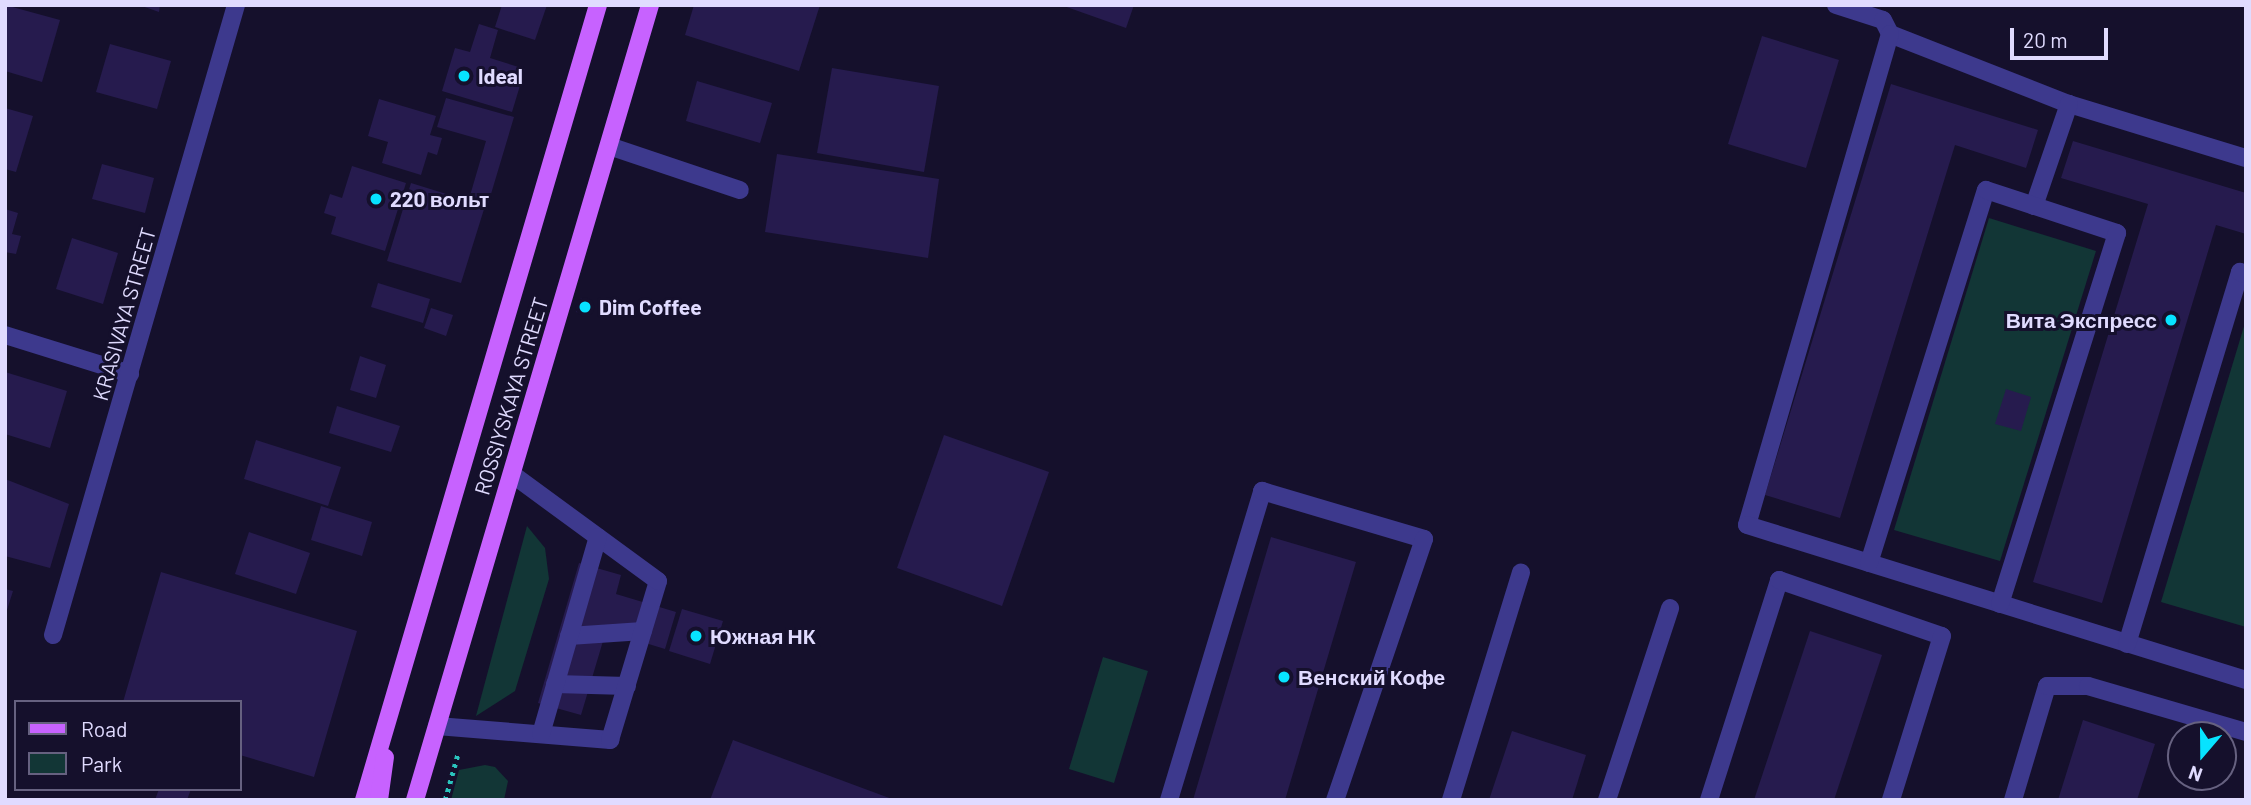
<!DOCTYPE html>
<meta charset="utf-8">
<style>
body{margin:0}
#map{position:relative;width:2251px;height:805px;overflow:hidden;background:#15102c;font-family:Barlow,sans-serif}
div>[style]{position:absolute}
.green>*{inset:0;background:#123636}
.building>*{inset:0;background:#261b4e}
.path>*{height:4.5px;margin-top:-2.25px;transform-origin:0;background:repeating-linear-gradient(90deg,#2ac4bd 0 3.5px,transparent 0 8.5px)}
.minor>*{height:18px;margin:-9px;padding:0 9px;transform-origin:9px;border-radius:9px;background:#3d398d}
.major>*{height:18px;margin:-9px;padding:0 9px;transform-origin:9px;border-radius:9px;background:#c762ff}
.dots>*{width:19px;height:19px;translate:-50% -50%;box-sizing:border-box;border:4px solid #15102c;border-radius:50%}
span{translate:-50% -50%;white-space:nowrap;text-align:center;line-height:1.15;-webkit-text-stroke:6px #15102c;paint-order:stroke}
.poi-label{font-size:21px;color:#e0dbff;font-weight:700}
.left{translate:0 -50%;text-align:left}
.right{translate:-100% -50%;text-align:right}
.street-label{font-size:21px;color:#e0dbff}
.frame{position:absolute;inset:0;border:7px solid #e0dbff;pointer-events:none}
.legend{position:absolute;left:14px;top:700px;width:228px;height:91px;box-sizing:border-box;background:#15102c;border:2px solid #666180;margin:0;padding:9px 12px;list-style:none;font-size:21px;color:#e0dbff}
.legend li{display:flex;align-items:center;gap:14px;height:35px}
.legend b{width:35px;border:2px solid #666180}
.north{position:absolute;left:2167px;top:721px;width:70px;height:70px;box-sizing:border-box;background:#15102c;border:2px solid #666180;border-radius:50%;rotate:200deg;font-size:19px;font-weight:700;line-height:28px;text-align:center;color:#e0dbff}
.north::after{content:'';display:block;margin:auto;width:24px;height:32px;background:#07e3ff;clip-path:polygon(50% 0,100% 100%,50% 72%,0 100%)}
.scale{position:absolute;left:2010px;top:28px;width:98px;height:32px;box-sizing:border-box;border:4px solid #e0dbff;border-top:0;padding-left:9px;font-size:21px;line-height:24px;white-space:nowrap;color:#e0dbff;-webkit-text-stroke:5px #15102c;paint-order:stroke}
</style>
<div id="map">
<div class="green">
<div style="clip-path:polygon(1989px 218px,2096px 251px,2000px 561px,1894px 530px)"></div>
<div style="clip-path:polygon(2245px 323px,2246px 323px,2246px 627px,2161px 602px)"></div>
<div style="clip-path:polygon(527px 526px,545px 548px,549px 579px,515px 691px,476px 716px)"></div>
<div style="clip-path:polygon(1103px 657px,1148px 671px,1114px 783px,1069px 769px)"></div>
<div style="clip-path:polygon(485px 765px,495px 767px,508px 781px,504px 800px,451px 800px,459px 770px)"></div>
</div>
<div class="building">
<div style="clip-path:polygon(5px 5px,60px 20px,42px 82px,5px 71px)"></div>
<div style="clip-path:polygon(139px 5px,160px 5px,159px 12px)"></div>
<div style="clip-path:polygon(502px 5px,547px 5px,535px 40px,495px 27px)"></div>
<div style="clip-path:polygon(694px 5px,820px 5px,799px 71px,685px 35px)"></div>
<div style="clip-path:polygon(1061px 5px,1134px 5px,1126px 28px)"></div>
<div style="clip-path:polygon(479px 24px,498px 30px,490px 58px,525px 69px,512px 112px,442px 91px,455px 48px,470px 52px)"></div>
<div style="clip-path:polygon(1762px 36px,1839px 60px,1806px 168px,1728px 144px)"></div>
<div style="clip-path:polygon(110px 44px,171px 61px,157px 109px,96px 92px)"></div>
<div style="clip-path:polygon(832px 68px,939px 86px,924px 172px,817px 153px)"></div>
<div style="clip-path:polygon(697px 81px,772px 103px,760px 143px,686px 121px)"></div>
<div style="clip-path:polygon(1891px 84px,2038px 130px,2026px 168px,1955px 145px,1840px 518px,1765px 495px)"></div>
<div style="clip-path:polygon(446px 98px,514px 117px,488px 204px,469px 199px,486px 141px,437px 127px)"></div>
<div style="clip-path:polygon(379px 99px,436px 116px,430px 135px,442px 138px,437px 155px,428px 152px,421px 175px,382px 163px,388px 142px,368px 136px)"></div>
<div style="clip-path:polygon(5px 108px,33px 116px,16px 172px,5px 169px)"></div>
<div style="clip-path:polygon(2073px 141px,2246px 193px,2246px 234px,2216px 225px,2102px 603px,2033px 582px,2148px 204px,2061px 178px)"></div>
<div style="clip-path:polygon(777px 154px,939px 179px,928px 258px,765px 232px)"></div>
<div style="clip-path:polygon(102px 164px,154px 178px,145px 213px,92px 199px)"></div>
<div style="clip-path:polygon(352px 166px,406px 183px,385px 251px,331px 234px,336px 217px,324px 213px,330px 194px,342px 198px)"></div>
<div style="clip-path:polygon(411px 183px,485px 206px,461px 283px,387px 261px)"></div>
<div style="clip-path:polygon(5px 209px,18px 213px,12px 234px,21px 236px,16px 254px,5px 252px)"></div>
<div style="clip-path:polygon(72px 238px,118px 253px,103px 304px,56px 289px)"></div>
<div style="clip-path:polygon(378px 283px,430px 299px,423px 323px,371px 307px)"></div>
<div style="clip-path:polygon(581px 298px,593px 303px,589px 316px,576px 312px)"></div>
<div style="clip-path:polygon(431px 308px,453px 315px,446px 336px,424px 328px)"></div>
<div style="clip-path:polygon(360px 356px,386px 365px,376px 398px,350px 390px)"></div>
<div style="clip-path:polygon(5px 372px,67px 391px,50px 448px,5px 434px)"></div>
<div style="clip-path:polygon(2006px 389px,2031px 397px,2021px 431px,1995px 424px)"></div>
<div style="clip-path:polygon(337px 406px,400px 426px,391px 452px,329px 433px)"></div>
<div style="clip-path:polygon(944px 435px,1049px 472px,1002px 606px,897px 568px)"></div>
<div style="clip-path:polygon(256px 440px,341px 467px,328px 506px,244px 479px)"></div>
<div style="clip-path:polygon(5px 479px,69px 504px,50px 568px,5px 556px)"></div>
<div style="clip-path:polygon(321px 506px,372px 522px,362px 556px,311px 540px)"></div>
<div style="clip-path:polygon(249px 532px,310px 553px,296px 594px,235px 574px)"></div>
<div style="clip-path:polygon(1271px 537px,1356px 562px,1285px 800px,1193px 800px)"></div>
<div style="clip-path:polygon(579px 563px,621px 575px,616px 594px,676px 612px,665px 649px,606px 631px,581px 715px,538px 703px)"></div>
<div style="clip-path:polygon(161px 572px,357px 631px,314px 777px,240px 755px,240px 702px,123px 702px)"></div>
<div style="clip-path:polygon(5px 589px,13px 591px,6px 613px,5px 613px)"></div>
<div style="clip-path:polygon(682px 609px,723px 621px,710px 664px,669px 651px)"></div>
<div style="clip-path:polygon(1810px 631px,1882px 655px,1834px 800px,1754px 800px)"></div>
<div style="clip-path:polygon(2083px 720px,2155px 744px,2137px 800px,2058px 800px)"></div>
<div style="clip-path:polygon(1512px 731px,1586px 755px,1572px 800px,1489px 800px)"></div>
<div style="clip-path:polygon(733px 740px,892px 799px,892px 800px,710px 800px)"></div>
<div style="clip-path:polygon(159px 789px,191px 789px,187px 800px,155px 800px)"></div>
</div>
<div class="path">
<div style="left:445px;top:800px;width:49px;rotate:-74.5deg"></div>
</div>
<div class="minor">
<div style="left:1836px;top:5px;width:49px;rotate:17.7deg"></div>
<div style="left:1883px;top:20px;width:16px;rotate:63deg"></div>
<div style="left:1890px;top:34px;width:192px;rotate:21.4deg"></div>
<div style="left:2069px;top:104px;width:185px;rotate:17deg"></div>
<div style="left:1890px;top:34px;width:511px;rotate:106.24deg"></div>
<div style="left:1747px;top:525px;width:523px;rotate:17.26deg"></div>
<div style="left:609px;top:146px;width:138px;rotate:18.6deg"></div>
<div style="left:2034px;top:206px;width:108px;rotate:-71.1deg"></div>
<div style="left:5px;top:335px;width:131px;rotate:17.3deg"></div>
<div style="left:1869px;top:563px;width:391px;rotate:-72.6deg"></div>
<div style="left:1986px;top:190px;width:138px;rotate:18.2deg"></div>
<div style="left:2117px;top:233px;width:389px;rotate:107.5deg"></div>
<div style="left:53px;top:635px;width:656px;rotate:-73.8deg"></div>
<div style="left:569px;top:636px;width:74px;rotate:-3.9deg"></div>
<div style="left:2127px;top:644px;width:389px;rotate:-73.1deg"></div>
<div style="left:2240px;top:272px;width:6px;rotate:18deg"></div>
<div style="left:555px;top:684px;width:72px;rotate:1.6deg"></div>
<div style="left:437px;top:726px;width:174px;rotate:4.6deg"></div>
<div style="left:610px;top:740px;width:166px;rotate:-73.2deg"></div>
<div style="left:658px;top:581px;width:181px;rotate:-143.8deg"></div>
<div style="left:541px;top:734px;width:205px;rotate:-73.9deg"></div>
<div style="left:1169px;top:800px;width:323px;rotate:-73.2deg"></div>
<div style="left:1262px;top:491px;width:169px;rotate:16.5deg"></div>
<div style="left:1424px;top:539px;width:276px;rotate:108.8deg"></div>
<div style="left:1451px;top:800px;width:238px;rotate:-72.9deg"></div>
<div style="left:1607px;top:800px;width:202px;rotate:-71.8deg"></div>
<div style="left:1709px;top:800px;width:231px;rotate:-72.3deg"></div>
<div style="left:1779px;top:580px;width:172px;rotate:19deg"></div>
<div style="left:1942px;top:636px;width:172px;rotate:107.3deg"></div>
<div style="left:2013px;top:800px;width:119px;rotate:-73.4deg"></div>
<div style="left:2047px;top:686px;width:41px"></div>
<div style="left:2088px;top:686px;width:165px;rotate:16.2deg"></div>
</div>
<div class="major">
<div style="left:364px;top:800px;width:829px;rotate:-73.6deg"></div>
<div style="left:379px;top:800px;width:43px;rotate:-82.1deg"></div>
<div style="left:415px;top:800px;width:829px;rotate:-73.53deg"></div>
</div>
<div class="dots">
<div style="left:464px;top:76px;background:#07e3ff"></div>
<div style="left:376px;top:199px;background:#07e3ff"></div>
<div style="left:585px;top:307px;background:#07e3ff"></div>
<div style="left:2171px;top:320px;background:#07e3ff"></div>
<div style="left:696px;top:636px;background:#07e3ff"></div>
<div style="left:1284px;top:677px;background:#07e3ff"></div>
</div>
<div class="poi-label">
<span class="left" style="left:478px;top:76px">Ideal</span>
<span class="left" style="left:390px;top:199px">220 вольт</span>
<span class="left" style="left:599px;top:307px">Dim Coffee</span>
<span class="right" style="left:2157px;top:320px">Вита Экспресс</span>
<span class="left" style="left:710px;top:636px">Южная НК</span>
<span class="left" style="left:1298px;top:677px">Венский Кофе</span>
</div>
<div class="street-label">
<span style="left:124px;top:314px;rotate:-74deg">KRASIVAYA STREET</span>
<span style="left:511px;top:396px;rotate:-73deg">ROSSIYSKAYA STREET</span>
</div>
<div class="frame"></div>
<ul class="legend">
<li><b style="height:9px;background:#c762ff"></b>Road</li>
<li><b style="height:19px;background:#123636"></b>Park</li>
</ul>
<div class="north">N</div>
<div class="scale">20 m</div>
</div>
